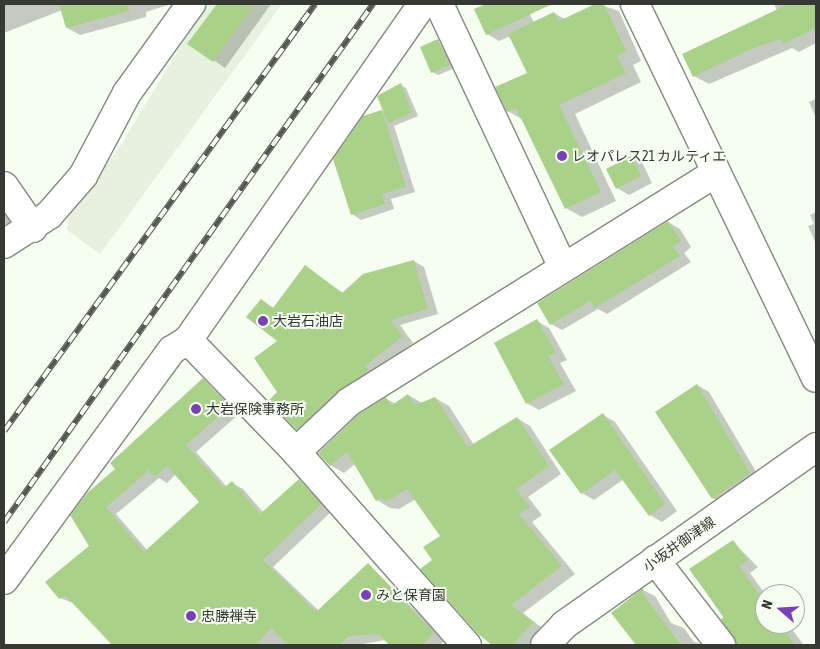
<!DOCTYPE html>
<meta charset="utf-8">
<style>
body{margin:0}
#map{position:relative;width:820px;height:649px;overflow:hidden;background:#f6fdf1;font-family:"Asap Condensed","Noto Sans JP",sans-serif}
div>[style]{position:absolute}
.built>*{inset:0;background:#e6f1df}
.shadow>*{inset:0;background:#0003}
.building>*{inset:0;background:#a9d18a}
.roads{filter:drop-shadow(1px 0 #83897f) drop-shadow(-1px 0 #83897f) drop-shadow(0 1px #83897f) drop-shadow(0 -1px #83897f)}
.street>*{height:28px;margin:-14px;padding:0 14px;transform-origin:14px;border-radius:14px;background:#fff}
.secondary>*{height:28px;margin:-14px;padding:0 14px;transform-origin:14px;border-radius:14px;background:#fff}
.rail>*{height:5.5px;margin-top:-2.75px;transform-origin:0;background:repeating-linear-gradient(90deg,#f6fdf1 0 11px,#545852 0 22px);box-sizing:border-box;border-block:1px solid #545852}
.dots>*{width:14px;height:14px;translate:-50% -50%;box-sizing:border-box;border:2px solid #f6fdf1;border-radius:50%}
span{translate:-50% -50%;white-space:nowrap;text-align:center;line-height:1.15;-webkit-text-stroke:4px #f6fdf1;paint-order:stroke}
.poi-label{font-size:14px;color:#353833}
.left{translate:0 -50%;text-align:left}
.street-label{font-size:14px;color:#353833}
.frame{position:absolute;inset:0;border:5px solid #353833;pointer-events:none}
.north{position:absolute;left:755px;top:584px;width:50px;height:50px;box-sizing:border-box;background:#f6fdf1;border:1px solid #a9aea5;border-radius:50%;rotate:289deg;font-size:14px;font-weight:700;line-height:20px;text-align:center;color:#353833}
.north::after{content:'';display:block;margin:auto;width:18px;height:22px;background:#7a40b6;clip-path:polygon(50% 0,100% 100%,50% 72%,0 100%)}
</style>
<div id="map">
<div class="built">
<div style="clip-path:polygon(206px 4px,282px 4px,100px 254px,67px 230px,69px 214px,119px 148px)"></div>
</div>
<div class="shadow">
<div style="clip-path:polygon(4px 4px,167px 4px,168px 5px,146px 12px,146px 17px,80px 35px,67px 28px,62px 10px,4px 33px)"></div>
<div style="clip-path:polygon(218px 4px,271px 4px,225px 68px,189px 43px)"></div>
<div style="clip-path:polygon(490px 4px,525px 4px,534px 23px,554px 13px,565px 19px,598px 4px,619px 11px,641px 61px,633px 65px,641px 82px,575px 114px,616px 201px,582px 217px,566px 208px,523px 120px,508px 111px,529px 74px,511px 36px,499px 41px,487px 34px,476px 10px)"></div>
<div style="clip-path:polygon(774px 4px,816px 4px,816px 43px,799px 52px,792px 48px,709px 84px,694px 76px,777px 11px)"></div>
<div style="clip-path:polygon(438px 41px,455px 68px,438px 75px,432px 72px)"></div>
<div style="clip-path:polygon(401px 85px,406px 88px,418px 116px,394px 126px,415px 192px,391px 199px,394px 209px,361px 220px,352px 214px,382px 111px,386px 114px)"></div>
<div style="clip-path:polygon(816px 99px,816px 118px,809px 102px)"></div>
<div style="clip-path:polygon(631px 157px,643px 164px,652px 183px,629px 195px,617px 188px)"></div>
<div style="clip-path:polygon(4px 204px,19px 228px,15px 230px,4px 223px)"></div>
<div style="clip-path:polygon(816px 212px,816px 244px,808px 226px,814px 224px,810px 215px)"></div>
<div style="clip-path:polygon(668px 222px,680px 229px,691px 247px,684px 253px,691px 262px,607px 314px,598px 309px,562px 330px,551px 324px)"></div>
<div style="clip-path:polygon(414px 261px,424px 267px,438px 314px,400px 325px,413px 343px,308px 435px,297px 429px,279px 392px,279px 342px,261px 301px,274px 308px,306px 267px,343px 293px)"></div>
<div style="clip-path:polygon(537px 321px,549px 328px,567px 360px,560px 363px,576px 391px,539px 410px,527px 403px)"></div>
<div style="clip-path:polygon(evenodd,203px 379px,239px 414px,196px 452px,227px 487px,232px 483px,243px 489px,263px 512px,299px 481px,332px 511px,273px 567px,319px 611px,368px 564px,445px 640px,440px 645px,391px 645px,386px 640px,357px 645px,114px 645px,73px 603px,60px 598px,91px 546px,117px 469px,203px 379px,176px 474px,201px 502px,147px 550px,116px 514px,159px 478px,167px 483px,176px 474px)"></div>
<div style="clip-path:polygon(697px 385px,709px 392px,761px 480px,725px 505px,713px 498px)"></div>
<div style="clip-path:polygon(408px 395px,422px 403px,435px 398px,449px 406px,474px 445px,517px 418px,530px 426px,561px 474px,528px 497px,542px 515px,532px 522px,575px 574px,523px 613px,546px 631px,533px 645px,494px 645px,479px 633px,434px 560px,442px 537px,416px 499px,399px 509px,390px 508px,377px 500px,355px 464px,344px 473px,330px 465px,386px 399px,396px 404px)"></div>
<div style="clip-path:polygon(603px 415px,615px 422px,677px 511px,662px 522px,650px 515px,624px 479px,594px 500px,582px 493px)"></div>
<div style="clip-path:polygon(733px 542px,758px 567px,750px 573px,765px 594px,765px 624px,788px 624px,803px 644px,736px 645px,735px 635px,691px 570px)"></div>
<div style="clip-path:polygon(643px 590px,655px 596px,671px 623px,684px 628px,694px 642px,705px 645px,639px 645px,612px 613px)"></div>
</div>
<div class="building">
<div style="clip-path:polygon(59px 4px,128px 4px,129px 11px,66px 28px)"></div>
<div style="clip-path:polygon(217px 4px,254px 4px,213px 62px,187px 44px)"></div>
<div style="clip-path:polygon(486px 4px,552px 4px,486px 35px,474px 9px)"></div>
<div style="clip-path:polygon(595px 4px,604px 4px,626px 51px,617px 56px,626px 73px,559px 105px,601px 192px,565px 209px,516px 108px,507px 112px,495px 87px,527px 73px,508px 34px,554px 12px,559px 21px)"></div>
<div style="clip-path:polygon(789px 4px,816px 4px,816px 28px,783px 44px,780px 39px,751px 49px,693px 77px,682px 54px)"></div>
<div style="clip-path:polygon(438px 39px,450px 65px,431px 73px,420px 47px)"></div>
<div style="clip-path:polygon(401px 83px,412px 113px,388px 123px,377px 96px)"></div>
<div style="clip-path:polygon(382px 110px,406px 187px,382px 194px,385px 204px,351px 215px,333px 159px,363px 116px)"></div>
<div style="clip-path:polygon(631px 156px,641px 176px,616px 189px,606px 169px)"></div>
<div style="clip-path:polygon(668px 221px,681px 241px,673px 246px,680px 256px,595px 308px,590px 301px,550px 325px,537px 303px)"></div>
<div style="clip-path:polygon(414px 260px,428px 309px,390px 320px,403px 336px,366px 365px,369px 371px,338px 391px,297px 430px,268px 401px,277px 392px,254px 358px,277px 341px,246px 317px,261px 299px,273px 308px,305px 265px,342px 293px,363px 274px)"></div>
<div style="clip-path:polygon(537px 319px,556px 353px,548px 356px,564px 384px,526px 404px,494px 343px)"></div>
<div style="clip-path:polygon(evenodd,203px 378px,229px 407px,186px 445px,224px 488px,232px 481px,260px 514px,299px 479px,321px 504px,263px 560px,316px 612px,368px 563px,434px 633px,422px 645px,389px 645px,379px 634px,349px 636px,339px 645px,288px 645px,271px 628px,256px 645px,112px 645px,65px 595px,59px 599px,45px 582px,89px 546px,70px 515px,87px 493px,115px 469px,110px 463px,203px 378px,167px 466px,199px 502px,144px 552px,106px 507px,149px 470px,155px 477px,167px 466px)"></div>
<div style="clip-path:polygon(697px 384px,750px 473px,712px 499px,655px 412px)"></div>
<div style="clip-path:polygon(408px 394px,415px 405px,435px 397px,468px 447px,517px 417px,549px 466px,516px 489px,530px 507px,519px 514px,562px 566px,511px 605px,533px 622px,513px 645px,492px 645px,478px 634px,420px 569px,432px 560px,423px 547px,440px 536px,407px 489px,385px 502px,382px 497px,376px 501px,347px 452px,330px 466px,318px 453px,359px 414px,386px 397px,392px 405px)"></div>
<div style="clip-path:polygon(603px 413px,665px 504px,649px 516px,615px 470px,581px 494px,549px 450px)"></div>
<div style="clip-path:polygon(733px 540px,748px 560px,739px 566px,765px 603px,765px 624px,780px 624px,795px 645px,736px 645px,721px 619px,724px 617px,689px 569px)"></div>
<div style="clip-path:polygon(643px 588px,643px 594px,681px 645px,636px 645px,611px 613px)"></div>
</div>
<div class="roads">
<div class="street">
<div style="left:439px;top:4px;width:291px;rotate:64.8deg"></div>
<div style="left:635px;top:4px;width:415px;rotate:64.2deg"></div>
<div style="left:4px;top:186px;width:51px;rotate:55.4deg"></div>
<div style="left:4px;top:244px;width:54px;rotate:-32.8deg"></div>
<div style="left:49px;top:215px;width:52px;rotate:-48.9deg"></div>
<div style="left:83px;top:176px;width:94px;rotate:-62.1deg"></div>
<div style="left:127px;top:93px;width:110px;rotate:-54.3deg"></div>
<div style="left:188px;top:340px;width:156px;rotate:46deg"></div>
<div style="left:296px;top:452px;width:258px;rotate:48.5deg"></div>
<div style="left:296px;top:452px;width:73px;rotate:-43.3deg"></div>
<div style="left:349px;top:402px;width:432px;rotate:-32deg"></div>
<div style="left:655px;top:560px;width:108px;rotate:52.2deg"></div>
<div style="left:4px;top:580px;width:285px;rotate:-53.9deg"></div>
<div style="left:172px;top:350px;width:19px;rotate:-32deg"></div>
<div style="left:188px;top:340px;width:409px;rotate:-55.1deg"></div>
</div>
<div class="secondary">
<div style="left:545px;top:645px;width:28px;rotate:-46deg"></div>
<div style="left:564px;top:625px;width:309px;rotate:-35.2deg"></div>
</div>
</div>
<div class="rail">
<div style="left:4px;top:431px;width:528px;rotate:-53.93deg"></div>
<div style="left:4px;top:522px;width:636px;rotate:-54.54deg"></div>
</div>
<div class="dots">
<div style="left:562px;top:156px;background:#7a40b6"></div>
<div style="left:263px;top:321px;background:#7a40b6"></div>
<div style="left:196px;top:409px;background:#7a40b6"></div>
<div style="left:366px;top:595px;background:#7a40b6"></div>
<div style="left:191px;top:616px;background:#7a40b6"></div>
</div>
<div class="poi-label">
<span class="left" style="left:572px;top:156px">レオパレス21 カルティエ</span>
<span class="left" style="left:273px;top:321px">大岩石油店</span>
<span class="left" style="left:206px;top:409px">大岩保険事務所</span>
<span class="left" style="left:376px;top:595px">みと保育園</span>
<span class="left" style="left:201px;top:616px">忠勝禅寺</span>
</div>
<div class="street-label">
<span style="left:679px;top:544px;rotate:-35deg">小坂井御津線</span>
</div>
<div class="frame"></div>
<div class="north">N</div>
</div>
